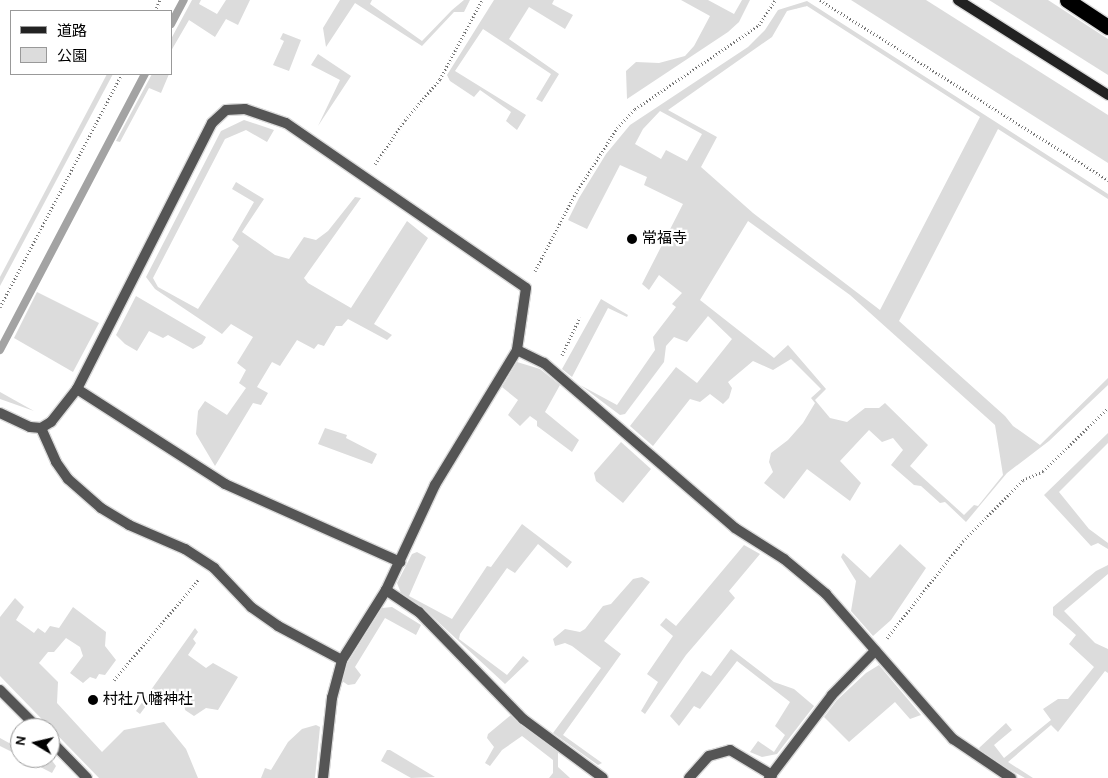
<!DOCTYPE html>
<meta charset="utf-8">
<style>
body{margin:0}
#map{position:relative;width:1108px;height:778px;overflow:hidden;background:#fff;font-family:Karla,"Noto Sans JP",sans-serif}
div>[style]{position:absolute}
.green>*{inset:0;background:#dcdcdc}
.stream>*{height:8px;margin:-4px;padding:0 4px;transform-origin:4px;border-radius:4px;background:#a3a3a3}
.path>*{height:3px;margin-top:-1.5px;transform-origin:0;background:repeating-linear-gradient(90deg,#777 0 1px,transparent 0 3.5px)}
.roads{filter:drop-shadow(1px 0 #dbdbdb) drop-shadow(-1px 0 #dbdbdb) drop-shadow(0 1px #dbdbdb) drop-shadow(0 -1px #dbdbdb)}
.lane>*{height:10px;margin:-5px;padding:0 5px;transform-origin:5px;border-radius:5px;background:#555}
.street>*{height:10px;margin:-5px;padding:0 5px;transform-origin:5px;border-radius:5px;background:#555}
.secondary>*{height:10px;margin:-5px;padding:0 5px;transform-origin:5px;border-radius:5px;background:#222}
.highway>*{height:15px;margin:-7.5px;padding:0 7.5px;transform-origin:7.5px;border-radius:7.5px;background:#000}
.dots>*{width:14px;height:14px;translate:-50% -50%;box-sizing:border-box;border:2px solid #fff;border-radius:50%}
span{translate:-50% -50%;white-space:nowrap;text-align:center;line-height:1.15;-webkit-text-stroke:4.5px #fff;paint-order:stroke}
.poi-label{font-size:15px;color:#000}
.left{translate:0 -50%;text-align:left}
.legend{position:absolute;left:10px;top:10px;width:162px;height:65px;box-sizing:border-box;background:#fff;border:1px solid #999;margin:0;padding:6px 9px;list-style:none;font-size:15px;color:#000}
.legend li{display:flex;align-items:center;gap:10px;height:25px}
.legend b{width:25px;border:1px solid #999}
.north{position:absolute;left:10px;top:718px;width:50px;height:50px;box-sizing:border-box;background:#fff;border:1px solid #999;border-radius:50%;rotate:279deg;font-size:14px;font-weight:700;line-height:20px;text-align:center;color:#000}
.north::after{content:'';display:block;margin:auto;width:18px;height:22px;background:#000;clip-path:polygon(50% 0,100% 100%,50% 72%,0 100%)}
</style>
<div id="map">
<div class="green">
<div style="clip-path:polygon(192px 0,201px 0,199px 4px,217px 14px,226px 0,250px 0,238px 25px,226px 19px,215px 37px,189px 20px,171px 51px,171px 39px)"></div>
<div style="clip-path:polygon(340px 0,372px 0,370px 4px,422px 41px,452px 10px,464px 0,470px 0,464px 12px,454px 12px,422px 46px,355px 3px,326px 47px,323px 28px)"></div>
<div style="clip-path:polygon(494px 0,554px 0,552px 4px,573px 15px,565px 29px,529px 7px,509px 39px,559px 74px,542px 102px,536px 99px,551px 74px,483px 29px,455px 71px,526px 115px,517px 130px,506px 121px,511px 112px,480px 90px,474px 97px,450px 81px,447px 75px)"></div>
<div style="clip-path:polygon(681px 0,708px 0,734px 14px,742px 0,750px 0,739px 22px,728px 32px,627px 99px,626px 71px,636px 62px,659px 63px,685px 56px,694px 46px,710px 16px)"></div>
<div style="clip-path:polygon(851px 0,926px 0,1108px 115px,1108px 163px)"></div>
<div style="clip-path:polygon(989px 0,1048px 0,1108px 39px,1108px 75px)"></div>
<div style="clip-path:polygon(evenodd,807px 1px,1108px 194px,1108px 199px,998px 129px,899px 321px,1005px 416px,1013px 426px,1040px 445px,1108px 378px,1108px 385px,1049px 441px,1007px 473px,966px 522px,945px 502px,940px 503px,921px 486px,914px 485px,891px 465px,903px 450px,893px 438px,882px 442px,869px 430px,840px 461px,861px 483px,850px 501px,807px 469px,784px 499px,764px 483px,773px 472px,769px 462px,771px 453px,788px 440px,803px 423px,815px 403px,811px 398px,821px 389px,791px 359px,773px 370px,753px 361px,728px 382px,732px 388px,729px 398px,723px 404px,710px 394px,700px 402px,690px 399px,653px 446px,630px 426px,676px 367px,697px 383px,732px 339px,708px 316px,687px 342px,674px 337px,666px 346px,664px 362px,625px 414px,620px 415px,580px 385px,617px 405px,655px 350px,653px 337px,676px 307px,672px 304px,682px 293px,659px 275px,649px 290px,642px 284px,683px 204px,644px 185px,647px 177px,620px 165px,587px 229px,568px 220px,579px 198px,606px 154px,630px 125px,748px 47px,765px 30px,778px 10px,807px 1px,807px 6px,980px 117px,880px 310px,753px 213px,701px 167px,717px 137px,668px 110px,772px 37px,787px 11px,807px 6px,807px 1px,660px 111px,702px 134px,687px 161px,666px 150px,661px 159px,635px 144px,643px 129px,660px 111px,807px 1px,748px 221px,850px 295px,995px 425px,1003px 475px,978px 506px,974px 505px,964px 515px,910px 466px,928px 445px,885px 403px,879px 408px,865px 408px,847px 422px,830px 418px,815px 400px,826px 389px,788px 345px,774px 358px,700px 300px,748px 221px)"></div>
<div style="clip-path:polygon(283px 33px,301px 40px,289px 71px,273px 65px,284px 41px,280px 39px)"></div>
<div style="clip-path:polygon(318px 54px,351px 76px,318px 126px,340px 80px,311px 65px)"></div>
<div style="clip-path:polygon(107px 74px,113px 74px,0 286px,0 277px)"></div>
<div style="clip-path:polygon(152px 74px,169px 74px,161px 93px,149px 88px,120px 142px,116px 141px)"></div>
<div style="clip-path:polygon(244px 120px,274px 130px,267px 142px,246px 130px,225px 139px,153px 278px,158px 287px,198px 309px,239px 246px,232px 240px,254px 202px,232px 189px,236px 182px,264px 199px,242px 232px,275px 255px,289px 259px,304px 237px,316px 240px,328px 231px,355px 197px,361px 198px,304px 278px,308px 283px,351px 308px,407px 221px,428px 238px,374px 324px,392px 335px,387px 340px,348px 319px,342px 326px,336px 326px,324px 346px,318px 344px,314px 349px,297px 340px,280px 366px,272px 362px,257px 387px,268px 393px,261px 405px,253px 403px,215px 466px,196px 434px,198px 411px,205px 401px,227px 415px,246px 388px,239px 383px,246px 370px,237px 363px,253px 337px,231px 324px,222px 334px,155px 289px,146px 277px,221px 131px)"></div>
<div style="clip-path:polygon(37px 292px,99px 323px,73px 372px,14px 338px)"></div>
<div style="clip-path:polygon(136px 296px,206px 337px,202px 344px,193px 349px,168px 335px,163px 338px,149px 331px,137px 351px,125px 344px,116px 335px)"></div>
<div style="clip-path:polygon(601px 299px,628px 315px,627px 317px,608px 308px,572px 377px,562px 369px)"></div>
<div style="clip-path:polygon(517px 362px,540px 369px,560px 385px,545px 412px,579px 440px,572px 452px,537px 426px,537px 421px,530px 416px,520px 426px,508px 415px,518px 400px,502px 387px)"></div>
<div style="clip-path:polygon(0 392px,34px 411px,0 399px)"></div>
<div style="clip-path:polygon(325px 428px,347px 435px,346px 438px,377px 454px,372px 464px,318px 444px)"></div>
<div style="clip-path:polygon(1108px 433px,1108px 443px,1059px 492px,1089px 529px,1108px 543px,1108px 549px,1098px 543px,1091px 546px,1044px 495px)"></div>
<div style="clip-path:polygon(621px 442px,651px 469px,623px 503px,596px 481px,594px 473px)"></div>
<div style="clip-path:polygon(522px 524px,572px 562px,567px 568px,538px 544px,515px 573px,507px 568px,460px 634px,459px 639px,507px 675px,523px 656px,529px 661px,505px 684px,423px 608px,401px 593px,397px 583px,412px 554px,417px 552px,426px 557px,409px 596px,452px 619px,487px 566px,491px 567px)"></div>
<div style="clip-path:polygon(900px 544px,926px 568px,891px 620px,873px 636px,851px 611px,856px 581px,841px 557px,843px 553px,870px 578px)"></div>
<div style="clip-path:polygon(744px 545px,760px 554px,729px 591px,735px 598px,686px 655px,645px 714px,641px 711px,658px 682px,647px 674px,673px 636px,660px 625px,666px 618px,676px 626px)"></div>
<div style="clip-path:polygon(1108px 565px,1108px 574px,1064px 611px,1095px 643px,1108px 649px,1108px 673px,1105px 671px,1058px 732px,1051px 725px,1008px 762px,1033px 778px,1025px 778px,985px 756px,979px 748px,1006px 723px,1012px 730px,994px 745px,1004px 758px,1051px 720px,1043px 709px,1058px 699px,1068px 699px,1094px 667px,1069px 644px,1076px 635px,1053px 615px,1053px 607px,1096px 571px)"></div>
<div style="clip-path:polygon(642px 577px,650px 582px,604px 641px,621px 654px,563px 735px,602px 763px,598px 765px,553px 733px,601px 668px,572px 646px,565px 643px,555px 646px,553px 639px,565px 629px,580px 632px,585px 629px,603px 606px,611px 604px,633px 579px)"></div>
<div style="clip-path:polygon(15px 598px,24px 607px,16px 620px,34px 633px,38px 628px,45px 633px,50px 626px,59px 628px,73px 607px,106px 632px,105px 646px,116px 660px,105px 675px,99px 674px,96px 679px,90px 677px,83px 683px,70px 673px,83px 656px,80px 647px,66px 638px,54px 652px,48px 652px,39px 663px,58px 682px,57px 703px,102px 752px,124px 730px,164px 722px,186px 749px,198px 778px,99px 778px,0 676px,0 617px)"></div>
<div style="clip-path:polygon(392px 607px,421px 625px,416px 635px,385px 618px,355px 667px,361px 675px,355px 684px,348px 685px,342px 681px,347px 664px,382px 608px)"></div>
<div style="clip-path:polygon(195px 628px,198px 632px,193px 639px,196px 643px,188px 655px,206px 668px,213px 663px,238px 677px,218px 710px,206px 708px,194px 716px,185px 710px,184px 701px,176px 697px,169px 699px,157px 691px,140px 714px,136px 711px)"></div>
<div style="clip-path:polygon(731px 649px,774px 682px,794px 689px,814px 706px,777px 754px,762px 757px,750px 752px,758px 741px,774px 752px,785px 735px,775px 726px,790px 702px,737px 661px,700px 709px,694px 706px,679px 726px,670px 716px,702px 671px,711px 676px)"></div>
<div style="clip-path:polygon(879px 665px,921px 715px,910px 719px,895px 702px,849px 742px,824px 717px,837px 700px,866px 673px)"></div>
<div style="clip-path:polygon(511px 715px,558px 752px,558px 767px,570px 778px,549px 778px,553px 773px,553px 760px,522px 736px,502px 750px,490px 766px,485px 763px,494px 747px,487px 738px,488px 734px)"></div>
<div style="clip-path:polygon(316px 725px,320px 727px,315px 778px,261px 778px,265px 768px,271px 770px,288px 742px,302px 729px)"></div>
<div style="clip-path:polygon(0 738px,20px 749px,20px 756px,0 746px)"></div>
<div style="clip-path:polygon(387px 750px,390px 750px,435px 777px,411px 778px,381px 761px)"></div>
<div style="clip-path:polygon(23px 758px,50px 758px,56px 766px,52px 773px)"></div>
</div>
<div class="stream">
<div style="left:171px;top:24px;width:27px;rotate:-62deg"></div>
<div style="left:0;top:350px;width:312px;rotate:-62.3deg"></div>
</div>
<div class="path">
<div style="left:820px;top:0;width:340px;rotate:32deg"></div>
<div style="left:155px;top:11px;width:12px;rotate:-66deg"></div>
<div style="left:375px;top:164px;width:53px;rotate:-55.7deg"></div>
<div style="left:405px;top:120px;width:54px;rotate:-49.5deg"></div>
<div style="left:440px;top:79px;width:89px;rotate:-62deg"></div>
<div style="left:535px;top:271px;width:85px;rotate:-62.5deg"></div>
<div style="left:574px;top:196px;width:80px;rotate:-57.7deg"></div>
<div style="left:617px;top:128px;width:26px;rotate:-47deg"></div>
<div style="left:635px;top:109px;width:150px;rotate:-34.1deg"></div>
<div style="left:759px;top:25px;width:30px;rotate:-57deg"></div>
<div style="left:0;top:307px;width:263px;rotate:-62.4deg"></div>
<div style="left:562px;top:355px;width:42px;rotate:-64.7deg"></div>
<div style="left:887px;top:638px;width:123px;rotate:-51.9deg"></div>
<div style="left:963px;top:541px;width:86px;rotate:-45.5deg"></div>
<div style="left:1023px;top:480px;width:22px;rotate:-24deg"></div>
<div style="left:1043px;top:471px;width:91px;rotate:-44.1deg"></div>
<div style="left:114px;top:680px;width:132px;rotate:-49.9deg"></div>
</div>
<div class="roads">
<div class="lane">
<div style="left:77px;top:389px;width:176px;rotate:32.7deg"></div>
<div style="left:225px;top:484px;width:192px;rotate:24deg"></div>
<div style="left:41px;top:428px;width:37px;rotate:66deg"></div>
<div style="left:56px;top:462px;width:21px;rotate:55deg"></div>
<div style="left:68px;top:479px;width:44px;rotate:41.3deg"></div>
<div style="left:101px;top:508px;width:33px;rotate:31deg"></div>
<div style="left:129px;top:525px;width:61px;rotate:23.2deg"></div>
<div style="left:185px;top:549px;width:35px;rotate:33deg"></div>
<div style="left:214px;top:568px;width:54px;rotate:46.5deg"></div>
<div style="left:251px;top:607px;width:33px;rotate:35deg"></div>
<div style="left:278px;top:626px;width:72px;rotate:28deg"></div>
<div style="left:386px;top:590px;width:40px;rotate:34deg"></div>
<div style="left:419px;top:612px;width:149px;rotate:45.8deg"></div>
<div style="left:523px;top:719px;width:99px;rotate:36.4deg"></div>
<div style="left:689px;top:778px;width:30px;rotate:-48deg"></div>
<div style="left:709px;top:756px;width:22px;rotate:-16deg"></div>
<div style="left:730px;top:750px;width:49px;rotate:30.8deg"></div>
<div style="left:769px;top:778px;width:104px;rotate:-52.8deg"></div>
<div style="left:832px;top:695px;width:62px;rotate:-45.7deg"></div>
</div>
<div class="street">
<div style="left:0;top:413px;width:33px;rotate:25deg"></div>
<div style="left:30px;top:427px;width:11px;rotate:5deg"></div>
<div style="left:41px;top:428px;width:12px;rotate:-31deg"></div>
<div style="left:51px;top:422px;width:42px;rotate:-51.8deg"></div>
<div style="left:77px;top:389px;width:298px;rotate:-63.1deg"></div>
<div style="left:212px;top:123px;width:19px;rotate:-43deg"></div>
<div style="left:226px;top:110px;width:19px;rotate:-3deg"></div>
<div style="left:245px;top:109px;width:43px;rotate:18.9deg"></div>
<div style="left:286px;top:123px;width:291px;rotate:34.5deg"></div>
<div style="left:526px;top:288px;width:63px;rotate:98.3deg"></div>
<div style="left:517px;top:350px;width:30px;rotate:26deg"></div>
<div style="left:544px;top:363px;width:252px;rotate:40.8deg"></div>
<div style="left:735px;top:528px;width:58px;rotate:32.3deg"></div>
<div style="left:784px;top:559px;width:55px;rotate:39.8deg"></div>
<div style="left:826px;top:594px;width:193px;rotate:48.8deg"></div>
<div style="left:953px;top:739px;width:70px;rotate:33.9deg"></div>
<div style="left:0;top:690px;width:54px;rotate:45deg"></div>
<div style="left:50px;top:740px;width:53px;rotate:45.8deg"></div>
<div style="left:323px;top:778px;width:81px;rotate:-83.6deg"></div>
<div style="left:332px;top:698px;width:39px;rotate:-75deg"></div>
<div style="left:342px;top:660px;width:83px;rotate:-57.8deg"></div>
<div style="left:386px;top:590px;width:116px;rotate:-65deg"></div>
<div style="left:435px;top:485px;width:158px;rotate:-58.7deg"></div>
</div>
<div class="secondary">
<div style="left:958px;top:0;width:178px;rotate:32.3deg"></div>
</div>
<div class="highway">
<div style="left:1067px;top:0;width:49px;rotate:33.4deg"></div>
</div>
</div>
<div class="dots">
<div style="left:632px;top:239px;background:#000"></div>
<div style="left:93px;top:700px;background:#000"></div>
</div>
<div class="poi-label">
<span class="left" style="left:642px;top:239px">常福寺</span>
<span class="left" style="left:103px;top:700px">村社八幡神社</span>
</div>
<ul class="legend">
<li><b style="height:6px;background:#222"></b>道路</li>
<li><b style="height:14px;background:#dcdcdc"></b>公園</li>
</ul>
<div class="north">N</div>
</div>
